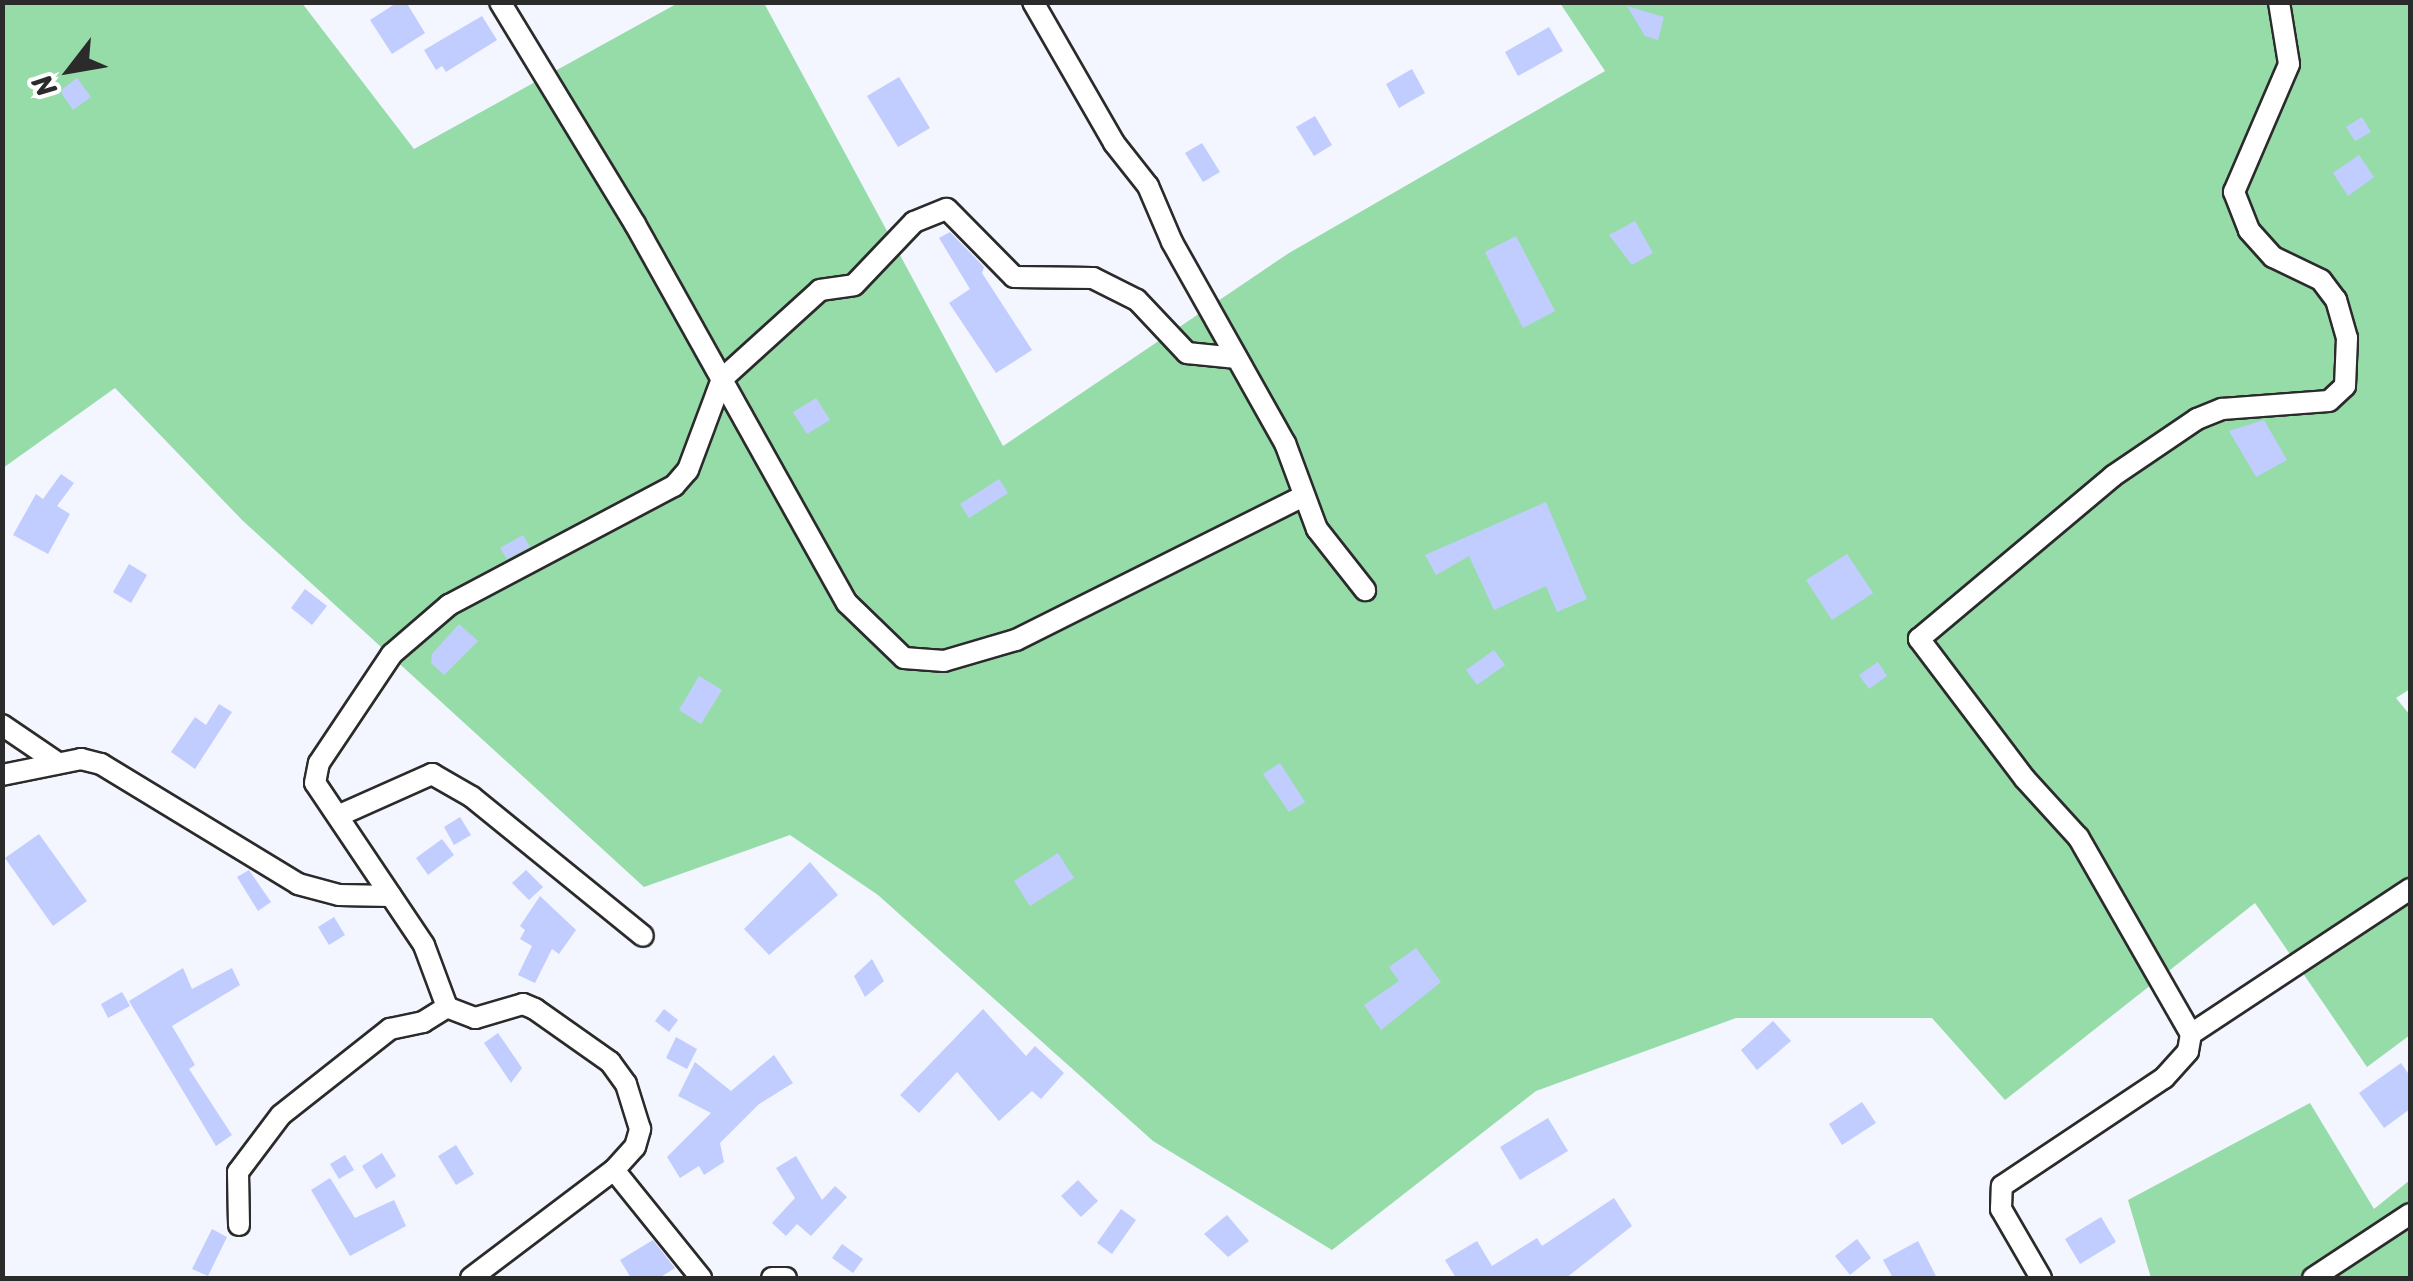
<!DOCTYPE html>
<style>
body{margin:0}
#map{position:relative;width:2413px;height:1281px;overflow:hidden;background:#f3f5ff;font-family:Sriracha,sans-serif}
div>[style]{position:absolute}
.green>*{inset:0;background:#96dca9}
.building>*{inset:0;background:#c1cdfe}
.roads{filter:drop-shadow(2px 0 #2b2b2b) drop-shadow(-2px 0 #2b2b2b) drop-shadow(0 2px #2b2b2b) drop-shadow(0 -2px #2b2b2b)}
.minor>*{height:20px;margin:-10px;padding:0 10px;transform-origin:10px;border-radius:10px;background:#fff}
span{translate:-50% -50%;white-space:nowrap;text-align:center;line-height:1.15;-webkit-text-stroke:9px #fff;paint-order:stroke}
.frame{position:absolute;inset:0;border:5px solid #2b2b2b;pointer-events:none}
.north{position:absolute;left:20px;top:20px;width:100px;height:100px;-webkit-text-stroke:8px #fff;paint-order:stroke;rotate:239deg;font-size:28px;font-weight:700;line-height:40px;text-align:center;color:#2b2b2b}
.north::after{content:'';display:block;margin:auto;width:35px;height:45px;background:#2b2b2b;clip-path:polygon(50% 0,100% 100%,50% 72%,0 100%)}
</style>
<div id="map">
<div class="green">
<div style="clip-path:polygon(3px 3px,302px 3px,414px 149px,678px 3px,764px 3px,1003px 446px,1289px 253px,1605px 71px,1560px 3px,2410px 3px,2410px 689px,2396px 698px,2410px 715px,2410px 1035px,2367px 1067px,2255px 903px,2005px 1100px,1932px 1018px,1736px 1018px,1536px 1091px,1332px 1250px,1153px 1141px,878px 895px,790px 835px,644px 887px,243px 521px,115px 388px,3px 468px)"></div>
<div style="clip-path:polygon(2310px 1103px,2374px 1209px,2410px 1180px,2410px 1278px,2151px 1278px,2128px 1200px)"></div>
</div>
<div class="building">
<div style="clip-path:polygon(398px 2px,406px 2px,425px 33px,392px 54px,370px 20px)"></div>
<div style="clip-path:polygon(1627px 6px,1664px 17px,1658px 40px,1645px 36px)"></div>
<div style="clip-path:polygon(482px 16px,497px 40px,446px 72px,442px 66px,436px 70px,424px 50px)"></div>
<div style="clip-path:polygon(1549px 27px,1563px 51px,1518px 76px,1505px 52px)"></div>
<div style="clip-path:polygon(1412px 69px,1425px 93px,1399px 108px,1386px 84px)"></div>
<div style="clip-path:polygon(899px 77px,930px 128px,898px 147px,867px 96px)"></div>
<div style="clip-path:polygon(77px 78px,91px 97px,73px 110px,60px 91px)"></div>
<div style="clip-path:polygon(1315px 116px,1332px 145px,1314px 156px,1296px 127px)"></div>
<div style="clip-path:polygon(2362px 117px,2371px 132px,2355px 141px,2346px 127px)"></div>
<div style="clip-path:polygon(1202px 143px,1220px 172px,1203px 182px,1185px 153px)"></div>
<div style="clip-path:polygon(2359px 155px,2374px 177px,2348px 196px,2333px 173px)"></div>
<div style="clip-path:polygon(1635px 221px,1653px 253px,1632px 265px,1609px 235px)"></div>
<div style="clip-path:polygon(950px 232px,984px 267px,982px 273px,1032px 350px,996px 373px,949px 303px,970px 289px,939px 238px)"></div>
<div style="clip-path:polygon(1516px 236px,1555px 311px,1523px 328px,1485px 252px)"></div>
<div style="clip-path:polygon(816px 398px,830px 420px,807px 434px,793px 412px)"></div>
<div style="clip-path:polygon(2264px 420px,2287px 460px,2256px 477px,2229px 431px)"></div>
<div style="clip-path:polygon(61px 474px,74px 483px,57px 506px,70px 514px,48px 554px,13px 535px,36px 494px,43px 499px)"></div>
<div style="clip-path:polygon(999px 479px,1008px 493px,969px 518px,960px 504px)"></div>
<div style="clip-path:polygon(1546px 502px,1587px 599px,1557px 612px,1546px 586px,1494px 610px,1469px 556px,1436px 575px,1425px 555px)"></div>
<div style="clip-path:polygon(523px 535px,530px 547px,507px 559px,500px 548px)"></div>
<div style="clip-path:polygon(1847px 554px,1873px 593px,1832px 620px,1806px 580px)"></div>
<div style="clip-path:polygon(129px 564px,147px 575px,131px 603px,113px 592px)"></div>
<div style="clip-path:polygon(305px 589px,327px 606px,312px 625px,291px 608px)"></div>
<div style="clip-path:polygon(459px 624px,478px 641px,444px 675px,431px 663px,432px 654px)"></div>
<div style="clip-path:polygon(1494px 650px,1505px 665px,1477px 685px,1466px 670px)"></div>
<div style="clip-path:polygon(1878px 662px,1887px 676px,1869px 689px,1859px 675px)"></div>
<div style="clip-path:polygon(699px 676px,722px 690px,701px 724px,679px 710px)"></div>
<div style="clip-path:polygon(219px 704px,232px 712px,195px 769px,171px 752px,195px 717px,206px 725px)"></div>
<div style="clip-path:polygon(1280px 763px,1305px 802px,1289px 812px,1263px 774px)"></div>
<div style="clip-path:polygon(460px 817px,471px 835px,454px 845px,444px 827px)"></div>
<div style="clip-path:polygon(39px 834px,87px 901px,53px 926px,5px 858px)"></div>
<div style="clip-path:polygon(442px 839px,454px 855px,428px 875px,416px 858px)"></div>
<div style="clip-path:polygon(1058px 853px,1074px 878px,1030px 906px,1014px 881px)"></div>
<div style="clip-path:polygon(810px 862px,838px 895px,769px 955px,744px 929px)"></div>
<div style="clip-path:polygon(249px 870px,271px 902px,258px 911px,237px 877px)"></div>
<div style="clip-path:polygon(526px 870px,543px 887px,529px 900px,512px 883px)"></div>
<div style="clip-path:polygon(540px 896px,576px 930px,559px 954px,552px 949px,535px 983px,518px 975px,532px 946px,520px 939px,525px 930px,520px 926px)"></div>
<div style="clip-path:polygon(334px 917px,345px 935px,329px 945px,318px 927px)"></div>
<div style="clip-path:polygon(1416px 948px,1441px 982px,1381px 1030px,1364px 1005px,1399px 981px,1389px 967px)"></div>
<div style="clip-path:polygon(872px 959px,884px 981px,865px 997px,854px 976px)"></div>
<div style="clip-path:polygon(183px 968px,192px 989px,232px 968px,240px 985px,172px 1026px,195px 1065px,189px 1069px,232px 1135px,216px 1146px,129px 1001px)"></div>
<div style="clip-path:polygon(122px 992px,130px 1006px,108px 1018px,101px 1004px)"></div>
<div style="clip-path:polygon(664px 1009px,678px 1020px,669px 1032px,655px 1021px)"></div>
<div style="clip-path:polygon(983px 1009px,1026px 1056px,1035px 1046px,1064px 1073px,1041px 1099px,1032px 1091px,999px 1121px,957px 1072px,919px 1113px,900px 1095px)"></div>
<div style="clip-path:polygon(1773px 1021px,1791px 1041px,1757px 1070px,1741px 1050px)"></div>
<div style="clip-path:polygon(498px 1033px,522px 1068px,511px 1083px,484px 1043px)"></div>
<div style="clip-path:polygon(676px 1037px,697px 1049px,687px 1069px,666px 1058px)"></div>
<div style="clip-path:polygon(774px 1055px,793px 1083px,759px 1104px,720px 1143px,724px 1162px,704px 1175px,699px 1166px,680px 1178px,667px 1157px,711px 1113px,678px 1096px,695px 1062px,731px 1091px)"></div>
<div style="clip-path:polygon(2401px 1063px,2410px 1076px,2410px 1109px,2384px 1128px,2359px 1093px)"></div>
<div style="clip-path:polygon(1862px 1102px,1876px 1123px,1842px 1145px,1829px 1124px)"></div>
<div style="clip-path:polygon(1548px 1118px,1568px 1151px,1520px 1180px,1500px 1147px)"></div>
<div style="clip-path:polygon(456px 1145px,474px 1174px,456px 1185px,438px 1156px)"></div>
<div style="clip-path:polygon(382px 1153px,396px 1176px,376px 1189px,362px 1166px)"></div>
<div style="clip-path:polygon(345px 1155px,354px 1170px,339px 1179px,330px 1164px)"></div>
<div style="clip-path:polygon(796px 1156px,822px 1200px,835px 1186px,847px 1197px,811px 1236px,797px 1224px,786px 1236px,772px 1223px,795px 1198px,776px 1168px)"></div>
<div style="clip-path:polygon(330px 1178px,355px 1218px,394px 1200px,406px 1226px,350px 1256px,311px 1190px)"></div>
<div style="clip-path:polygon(1078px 1180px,1098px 1201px,1081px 1217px,1061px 1196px)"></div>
<div style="clip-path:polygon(1614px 1198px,1632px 1226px,1566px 1278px,1456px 1278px,1445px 1260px,1477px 1241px,1492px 1266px,1537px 1238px,1542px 1246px)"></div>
<div style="clip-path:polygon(1121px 1209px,1136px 1220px,1112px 1254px,1097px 1243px)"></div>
<div style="clip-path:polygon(1227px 1215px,1249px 1241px,1228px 1257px,1204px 1234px)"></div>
<div style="clip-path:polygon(2101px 1217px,2116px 1242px,2080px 1264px,2065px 1239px)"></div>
<div style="clip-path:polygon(212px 1229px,227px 1237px,208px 1276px,192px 1269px)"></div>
<div style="clip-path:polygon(1857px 1239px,1871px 1258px,1850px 1275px,1835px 1256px)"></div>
<div style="clip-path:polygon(653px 1240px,675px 1268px,659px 1278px,631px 1278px,620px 1260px)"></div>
<div style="clip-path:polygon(1918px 1241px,1937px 1278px,1893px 1278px,1883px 1260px)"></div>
<div style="clip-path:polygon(842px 1244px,863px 1259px,853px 1273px,832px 1258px)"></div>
</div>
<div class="roads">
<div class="minor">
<div style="left:500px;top:2px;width:260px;rotate:58.7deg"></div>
<div style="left:635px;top:224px;width:434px;rotate:60.8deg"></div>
<div style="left:847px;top:603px;width:79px;rotate:44deg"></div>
<div style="left:904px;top:658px;width:40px;rotate:4.3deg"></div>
<div style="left:944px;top:661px;width:75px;rotate:-16.3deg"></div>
<div style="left:1016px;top:640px;width:322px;rotate:-26.6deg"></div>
<div style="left:1033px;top:2px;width:163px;rotate:60.1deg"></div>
<div style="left:1114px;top:143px;width:55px;rotate:51.7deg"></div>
<div style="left:1148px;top:186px;width:61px;rotate:66.8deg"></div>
<div style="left:1172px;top:242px;width:231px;rotate:60.7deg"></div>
<div style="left:1285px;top:443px;width:92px;rotate:69.6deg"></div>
<div style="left:1317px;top:529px;width:78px;rotate:51.8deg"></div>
<div style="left:2px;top:725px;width:68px;rotate:34.2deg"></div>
<div style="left:2px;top:775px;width:81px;rotate:-11.4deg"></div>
<div style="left:81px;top:759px;width:21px;rotate:14deg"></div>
<div style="left:101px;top:764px;width:231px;rotate:31.3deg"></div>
<div style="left:298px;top:884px;width:42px;rotate:15deg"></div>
<div style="left:339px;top:895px;width:52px;rotate:1.1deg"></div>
<div style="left:340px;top:815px;width:101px;rotate:-24deg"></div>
<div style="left:432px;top:774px;width:46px;rotate:29.9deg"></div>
<div style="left:472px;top:797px;width:220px;rotate:39.1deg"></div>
<div style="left:2191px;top:1034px;width:263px;rotate:-33.5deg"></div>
<div style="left:614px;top:1170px;width:139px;rotate:51.1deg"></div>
<div style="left:239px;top:1225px;width:53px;rotate:-91.1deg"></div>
<div style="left:238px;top:1172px;width:71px;rotate:-53deg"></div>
<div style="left:281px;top:1115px;width:139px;rotate:-38.3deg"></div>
<div style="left:390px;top:1029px;width:34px;rotate:-12deg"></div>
<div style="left:423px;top:1022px;width:28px;rotate:-32deg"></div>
<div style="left:471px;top:1278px;width:179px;rotate:-37.1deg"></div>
<div style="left:614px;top:1170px;width:31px;rotate:-48deg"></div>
<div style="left:635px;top:1147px;width:19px;rotate:-74deg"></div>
<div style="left:640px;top:1129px;width:47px;rotate:-107.3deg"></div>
<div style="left:626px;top:1084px;width:27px;rotate:-126deg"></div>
<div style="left:610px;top:1062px;width:92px;rotate:-144.8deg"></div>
<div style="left:535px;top:1009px;width:13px;rotate:-157deg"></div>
<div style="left:523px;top:1004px;width:50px;rotate:163.7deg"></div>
<div style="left:475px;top:1018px;width:30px;rotate:-159deg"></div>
<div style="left:447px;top:1007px;width:66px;rotate:-110.4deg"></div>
<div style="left:424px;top:945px;width:195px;rotate:-123.9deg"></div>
<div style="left:315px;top:783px;width:20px;rotate:-79deg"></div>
<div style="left:319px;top:763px;width:131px;rotate:-56.2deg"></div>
<div style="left:392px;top:654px;width:75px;rotate:-40.7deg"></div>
<div style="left:449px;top:605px;width:255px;rotate:-27.9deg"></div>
<div style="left:674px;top:486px;width:21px;rotate:-49deg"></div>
<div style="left:688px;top:470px;width:97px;rotate:-69.5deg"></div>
<div style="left:722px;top:379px;width:132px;rotate:-42.2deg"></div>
<div style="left:820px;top:290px;width:34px;rotate:-8deg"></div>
<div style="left:854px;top:285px;width:87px;rotate:-46.4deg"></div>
<div style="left:914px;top:222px;width:35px;rotate:-22deg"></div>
<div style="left:947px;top:209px;width:95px;rotate:45.4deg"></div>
<div style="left:1014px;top:277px;width:79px;rotate:0.7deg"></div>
<div style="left:1093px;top:278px;width:49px;rotate:26.6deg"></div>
<div style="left:1137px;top:300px;width:73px;rotate:46.7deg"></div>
<div style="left:1187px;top:353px;width:50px;rotate:5.7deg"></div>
<div style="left:772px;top:1278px;width:14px"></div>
<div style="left:2041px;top:1278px;width:80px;rotate:-120.1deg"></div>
<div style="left:2001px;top:1209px;width:23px;rotate:-88deg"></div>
<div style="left:2002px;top:1186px;width:195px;rotate:-33.7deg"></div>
<div style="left:2164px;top:1078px;width:36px;rotate:-48deg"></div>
<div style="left:2188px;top:1051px;width:17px;rotate:-80deg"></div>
<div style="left:2191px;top:1034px;width:227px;rotate:-119.8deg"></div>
<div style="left:2078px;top:837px;width:79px;rotate:-132.4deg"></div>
<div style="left:2025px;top:779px;width:176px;rotate:-127.1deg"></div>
<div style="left:1919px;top:639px;width:253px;rotate:-40deg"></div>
<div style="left:2113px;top:476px;width:102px;rotate:-34.2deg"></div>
<div style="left:2197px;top:419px;width:27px;rotate:-22deg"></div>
<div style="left:2222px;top:409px;width:107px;rotate:-4.3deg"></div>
<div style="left:2329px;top:401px;width:22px;rotate:-43deg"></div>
<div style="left:2345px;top:386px;width:48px;rotate:-87.6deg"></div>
<div style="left:2347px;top:338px;width:40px;rotate:-106deg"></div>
<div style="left:2336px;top:300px;width:25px;rotate:-127deg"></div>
<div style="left:2321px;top:280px;width:53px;rotate:-154.4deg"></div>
<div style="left:2273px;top:257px;width:36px;rotate:-132deg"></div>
<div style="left:2249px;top:230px;width:41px;rotate:-111.5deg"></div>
<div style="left:2234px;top:192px;width:139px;rotate:-66.7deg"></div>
<div style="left:2289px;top:64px;width:63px;rotate:-99.2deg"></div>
<div style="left:2313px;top:1278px;width:116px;rotate:-33.4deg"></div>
</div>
</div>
<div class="frame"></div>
<div class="north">N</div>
</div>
